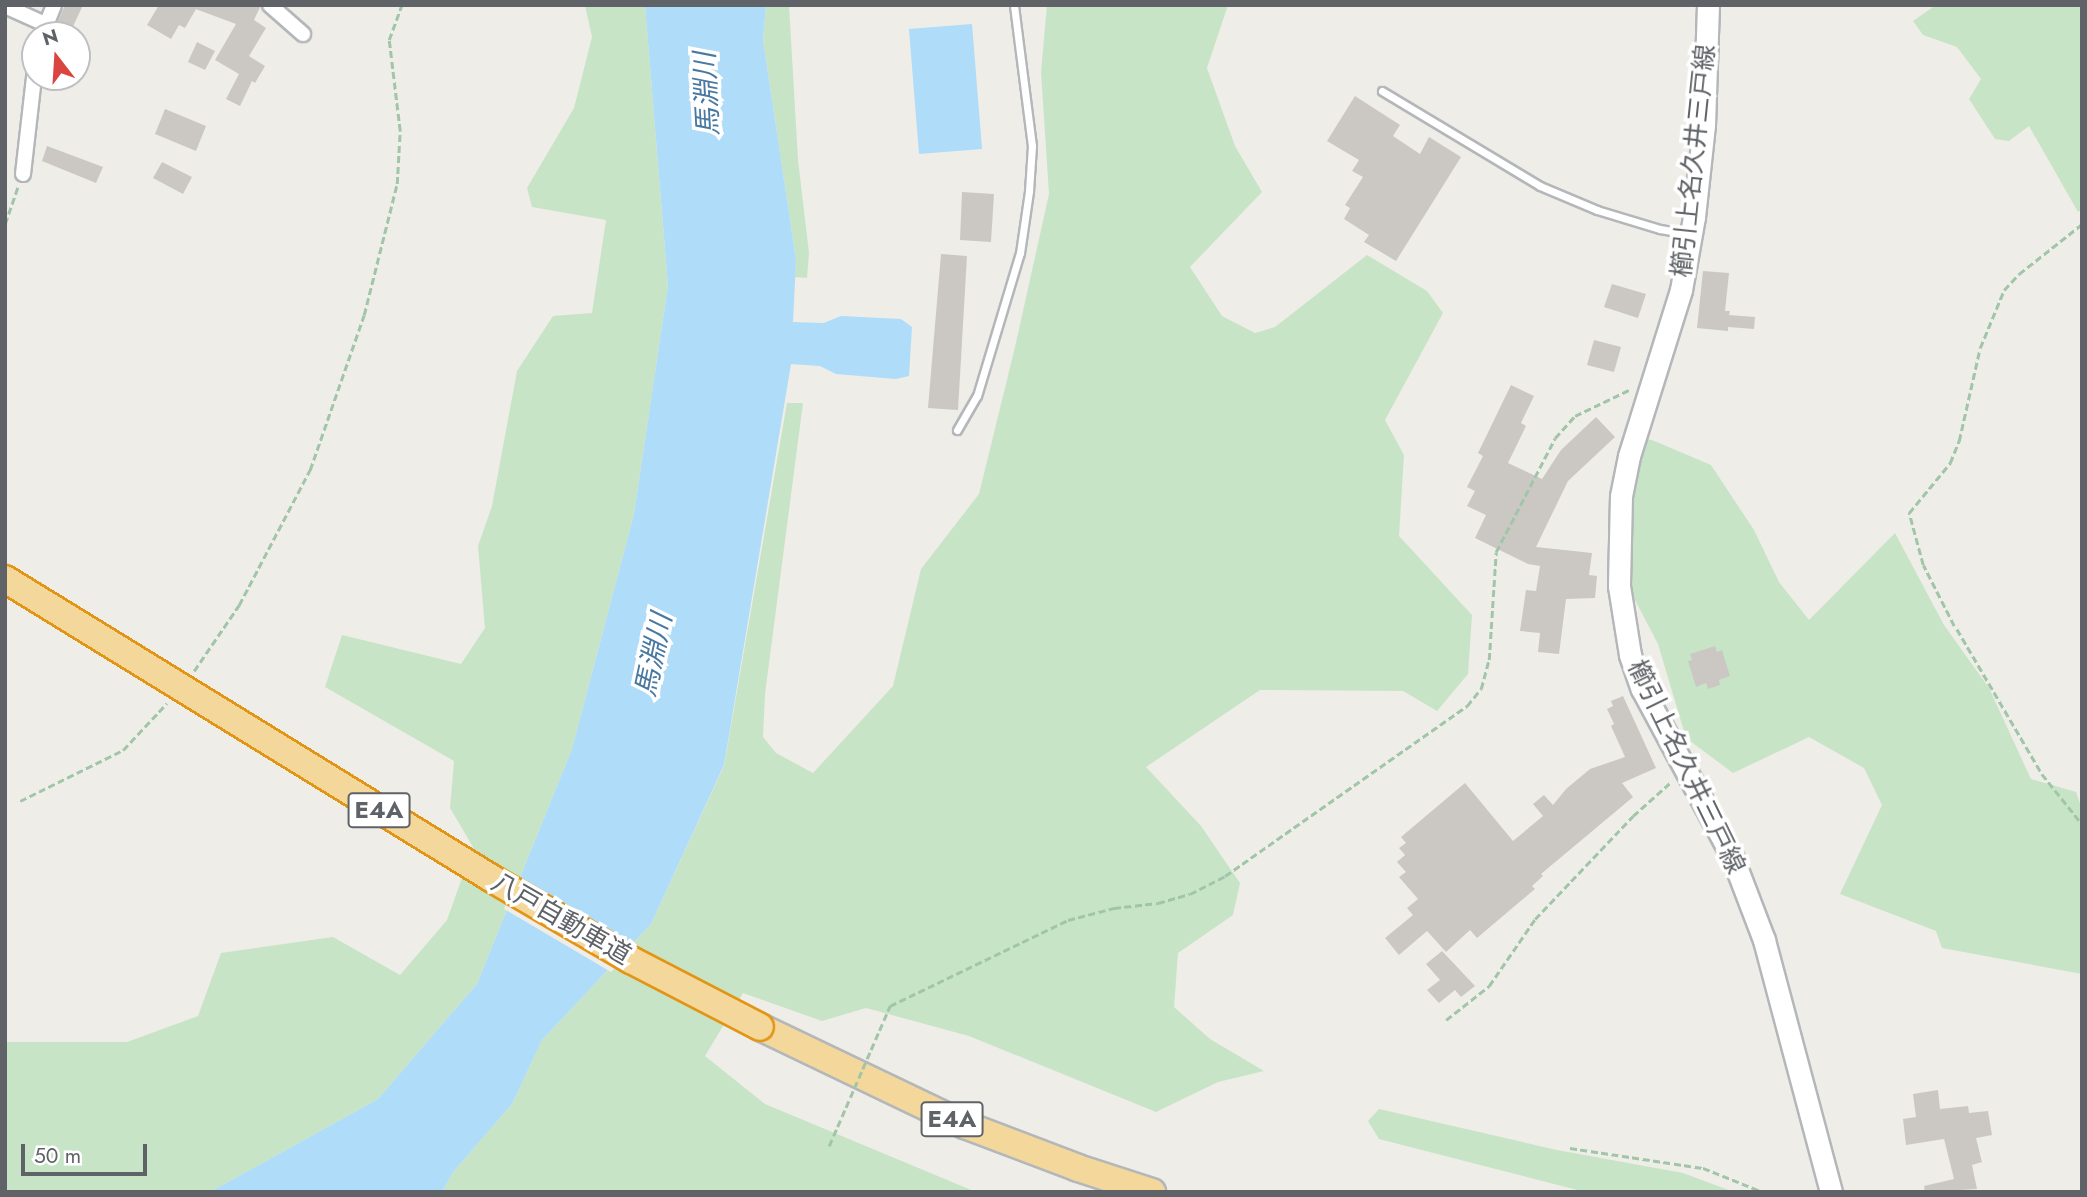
<!DOCTYPE html>
<meta charset="utf-8">
<style>
body{margin:0}
#map{position:relative;width:2087px;height:1197px;overflow:hidden;background:#efede7;font-family:Jost,"Noto Sans JP",sans-serif}
div>[style]{position:absolute}
.green>*{inset:0;background:#c8e4c6}
.water>*{inset:0;background:#afdcf8}
.pier>*{inset:0;background:#efede7}
.building>*{inset:0;background:#cbc8c4}
.path>*{height:2.5px;margin-top:-1.25px;transform-origin:0;background:repeating-linear-gradient(90deg,#a0c5a8 0 7px,transparent 0 10.5px)}
.roads{filter:drop-shadow(2px 0 #b4b7ba) drop-shadow(-2px 0 #b4b7ba) drop-shadow(0 2px #b4b7ba) drop-shadow(0 -2px #b4b7ba)}
.lane>*{height:7px;margin:-3.5px;padding:0 3.5px;transform-origin:3.5px;border-radius:3.5px;background:#fff}
.street>*{height:14px;margin:-7px;padding:0 7px;transform-origin:7px;border-radius:7px;background:#fff}
.secondary>*{height:21px;margin:-10.5px;padding:0 10.5px;transform-origin:10.5px;border-radius:10.5px;background:#fff}
.highway>*{height:26px;margin:-13px;padding:0 13px;transform-origin:13px;border-radius:13px;background:#f4d79a}
.path-bridge>*{height:2.5px;margin-top:-1.25px;transform-origin:0;background:repeating-linear-gradient(90deg,#a0c5a8 0 7px,transparent 0 10.5px)}
.bridges{filter:drop-shadow(2px 0 #e29515) drop-shadow(-2px 0 #e29515) drop-shadow(0 2px #e29515) drop-shadow(0 -2px #e29515)}
.highway-bridge>*{height:26px;margin:-13px;padding:0 13px;transform-origin:13px;border-radius:13px;background:#f4d79a}
span{translate:-50% -50%;white-space:nowrap;text-align:center;line-height:1.15;-webkit-text-stroke:7px #fff;paint-order:stroke}
.shield-label span{padding:2px 5px;background:#fff;border:2px solid;border-radius:5px;-webkit-text-stroke-width:0}
.shield-label{font-size:24px;color:#5f6266;font-weight:700}
.street-label{font-size:26px;color:#5f6266}
.water-label{font-size:28px;color:#4979a1;font-style:italic}
.frame{position:absolute;inset:0;border:7px solid #5f6266;pointer-events:none}
.north{position:absolute;left:21px;top:21px;width:70px;height:70px;box-sizing:border-box;background:#fff;border:2px solid #bfc0c2;border-radius:50%;rotate:343deg;font-size:19px;font-weight:700;line-height:28px;text-align:center;color:#5f6266}
.north::after{content:'';display:block;margin:auto;width:24px;height:32px;background:#da4542;clip-path:polygon(50% 0,100% 100%,50% 72%,0 100%)}
.scale{position:absolute;left:21px;top:1144px;width:126px;height:32px;box-sizing:border-box;border:4px solid #5f6266;border-top:0;padding-left:9px;font-size:21px;line-height:24px;white-space:nowrap;color:#5f6266;-webkit-text-stroke:5px #fff;paint-order:stroke}
</style>
<div id="map">
<div class="green">
<div style="clip-path:polygon(585px 5px,645px 5px,668px 286px,634px 514px,572px 749px,477px 984px,378px 1099px,210px 1192px,5px 1192px,5px 1042px,127px 1042px,198px 1016px,221px 953px,333px 937px,400px 975px,447px 920px,473px 847px,450px 808px,454px 761px,325px 687px,342px 635px,461px 664px,485px 628px,478px 546px,492px 506px,517px 371px,553px 316px,592px 313px,606px 220px,532px 207px,527px 188px,574px 108px,592px 37px)"></div>
<div style="clip-path:polygon(766px 5px,789px 5px,798px 160px,809px 253px,807px 278px,795px 277px,796px 260px,763px 40px)"></div>
<div style="clip-path:polygon(1047px 5px,1228px 5px,1207px 68px,1235px 146px,1262px 192px,1190px 267px,1222px 316px,1255px 333px,1275px 327px,1367px 255px,1427px 291px,1443px 313px,1385px 420px,1404px 455px,1399px 536px,1472px 615px,1468px 674px,1437px 711px,1403px 691px,1260px 690px,1146px 767px,1201px 826px,1240px 883px,1233px 915px,1178px 953px,1174px 1007px,1210px 1039px,1264px 1071px,1218px 1082px,1156px 1112px,969px 1036px,866px 1008px,822px 1021px,743px 993px,705px 1056px,765px 1104px,976px 1192px,442px 1192px,453px 1172px,512px 1104px,542px 1040px,651px 924px,724px 766px,787px 403px,803px 403px,765px 694px,763px 737px,776px 753px,813px 773px,893px 686px,921px 569px,979px 494px,1015px 347px,1049px 194px,1041px 72px)"></div>
<div style="clip-path:polygon(1936px 5px,2082px 5px,2082px 209px,2078px 212px,2029px 126px,2009px 141px,1995px 139px,1969px 99px,1981px 79px,1957px 47px,1923px 35px,1913px 21px)"></div>
<div style="clip-path:polygon(1622px 437px,1652px 440px,1711px 465px,1754px 530px,1779px 582px,1809px 620px,1895px 533px,1944px 625px,1989px 688px,2031px 779px,2076px 792px,2082px 809px,2082px 974px,1942px 948px,1936px 931px,1840px 894px,1882px 805px,1864px 768px,1809px 737px,1733px 773px,1686px 738px,1658px 644px,1624px 579px,1612px 499px)"></div>
<div style="clip-path:polygon(1379px 1109px,1557px 1150px,1683px 1173px,1734px 1192px,1585px 1192px,1379px 1139px,1368px 1121px)"></div>
</div>
<div class="water">
<div style="clip-path:polygon(645px 5px,766px 5px,763px 40px,796px 260px,793px 322px,824px 323px,841px 316px,901px 319px,912px 327px,909px 376px,896px 379px,836px 374px,820px 366px,791px 364px,724px 765px,651px 924px,542px 1040px,512px 1104px,453px 1172px,442px 1192px,210px 1192px,378px 1099px,477px 984px,572px 749px,634px 514px,668px 286px)"></div>
<div style="clip-path:polygon(972px 24px,982px 149px,919px 154px,909px 29px)"></div>
</div>
<div class="pier">
<div style="clip-path:polygon(513px 885px,630px 952px,611px 972px,504px 909px)"></div>
</div>
<div class="building">
<div style="clip-path:polygon(65px 5px,83px 5px,69px 35px,52px 35px)"></div>
<div style="clip-path:polygon(159px 5px,261px 5px,254px 20px,266px 28px,249px 56px,265px 66px,255px 83px,252px 81px,240px 106px,226px 99px,239px 74px,215px 60px,236px 24px,193px 8px,196px 9px,185px 28px,179px 25px,171px 39px,147px 25px)"></div>
<div style="clip-path:polygon(197px 42px,215px 51px,205px 70px,188px 62px)"></div>
<div style="clip-path:polygon(1355px 96px,1400px 125px,1393px 136px,1420px 154px,1429px 137px,1461px 157px,1396px 261px,1364px 242px,1369px 235px,1344px 219px,1350px 208px,1345px 205px,1363px 177px,1352px 171px,1359px 160px,1327px 141px)"></div>
<div style="clip-path:polygon(165px 109px,206px 126px,196px 151px,155px 134px)"></div>
<div style="clip-path:polygon(47px 146px,103px 167px,96px 183px,42px 161px)"></div>
<div style="clip-path:polygon(162px 162px,192px 177px,183px 194px,153px 178px)"></div>
<div style="clip-path:polygon(962px 192px,994px 194px,991px 242px,960px 240px)"></div>
<div style="clip-path:polygon(941px 254px,967px 256px,958px 410px,928px 408px)"></div>
<div style="clip-path:polygon(1703px 271px,1729px 273px,1725px 311px,1730px 311px,1729px 315px,1755px 317px,1754px 329px,1728px 327px,1728px 331px,1697px 328px)"></div>
<div style="clip-path:polygon(1612px 284px,1646px 294px,1638px 318px,1604px 307px)"></div>
<div style="clip-path:polygon(1594px 340px,1621px 347px,1614px 372px,1587px 365px)"></div>
<div style="clip-path:polygon(1511px 385px,1534px 396px,1521px 423px,1526px 426px,1508px 463px,1542px 479px,1561px 450px,1596px 417px,1615px 437px,1568px 481px,1536px 547px,1592px 553px,1589px 575px,1597px 576px,1595px 598px,1566px 599px,1559px 654px,1538px 652px,1540px 633px,1520px 631px,1526px 590px,1536px 591px,1540px 566px,1528px 564px,1475px 538px,1486px 515px,1467px 506px,1475px 491px,1467px 487px,1483px 456px,1478px 453px)"></div>
<div style="clip-path:polygon(1715px 646px,1717px 652px,1722px 650px,1730px 676px,1719px 680px,1720px 685px,1708px 689px,1706px 683px,1696px 687px,1688px 661px,1692px 660px,1690px 654px)"></div>
<div style="clip-path:polygon(1623px 696px,1656px 768px,1622px 783px,1633px 797px,1541px 874px,1543px 876px,1532px 886px,1535px 889px,1477px 938px,1470px 930px,1446px 952px,1427px 931px,1399px 955px,1385px 938px,1413px 915px,1407px 908px,1418px 899px,1399px 877px,1406px 872px,1397px 862px,1405px 855px,1399px 848px,1406px 843px,1401px 837px,1465px 783px,1513px 841px,1543px 816px,1533px 804px,1544px 795px,1553px 805px,1566px 789px,1590px 769px,1625px 757px,1611px 726px,1614px 724px,1607px 709px,1613px 706px,1611px 701px)"></div>
<div style="clip-path:polygon(1442px 951px,1475px 986px,1461px 997px,1455px 990px,1439px 1003px,1427px 990px,1440px 980px,1426px 964px)"></div>
<div style="clip-path:polygon(1938px 1090px,1940px 1109px,1968px 1106px,1969px 1113px,1988px 1111px,1992px 1135px,1976px 1138px,1982px 1162px,1972px 1165px,1977px 1189px,1925px 1192px,1924px 1186px,1954px 1179px,1944px 1139px,1906px 1145px,1903px 1119px,1916px 1117px,1913px 1094px)"></div>
</div>
<div class="path">
<div style="left:5px;top:224px;width:39px;rotate:-71deg"></div>
<div style="left:1954px;top:626px;width:68px;rotate:-116.9deg"></div>
<div style="left:1923px;top:565px;width:54px;rotate:-105.1deg"></div>
<div style="left:1909px;top:513px;width:65px;rotate:-50.6deg"></div>
<div style="left:1950px;top:463px;width:24px;rotate:-68deg"></div>
<div style="left:1959px;top:441px;width:95px;rotate:-77.3deg"></div>
<div style="left:1980px;top:348px;width:63px;rotate:-67.5deg"></div>
<div style="left:2004px;top:290px;width:22px;rotate:-47deg"></div>
<div style="left:2019px;top:274px;width:80px;rotate:-38.4deg"></div>
<div style="left:1957px;top:629px;width:168px;rotate:59.6deg"></div>
<div style="left:2042px;top:774px;width:64px;rotate:51.3deg"></div>
<div style="left:194px;top:671px;width:80px;rotate:-55.7deg"></div>
<div style="left:239px;top:605px;width:153px;rotate:-62.3deg"></div>
<div style="left:310px;top:470px;width:164px;rotate:-70.8deg"></div>
<div style="left:364px;top:315px;width:135px;rotate:-75.9deg"></div>
<div style="left:397px;top:184px;width:53px;rotate:-86.8deg"></div>
<div style="left:400px;top:131px;width:92px;rotate:-96.9deg"></div>
<div style="left:389px;top:40px;width:37px;rotate:-70deg"></div>
<div style="left:20px;top:801px;width:115px;rotate:-26.3deg"></div>
<div style="left:123px;top:750px;width:64px;rotate:-46.9deg"></div>
<div style="left:890px;top:1006px;width:198px;rotate:-25.8deg"></div>
<div style="left:1068px;top:920px;width:48px;rotate:-14.6deg"></div>
<div style="left:1114px;top:908px;width:44px;rotate:-6.5deg"></div>
<div style="left:1158px;top:903px;width:33px;rotate:-16deg"></div>
<div style="left:1190px;top:894px;width:39px;rotate:-27deg"></div>
<div style="left:1225px;top:876px;width:296px;rotate:-35.1deg"></div>
<div style="left:1467px;top:706px;width:22px;rotate:-51deg"></div>
<div style="left:1481px;top:689px;width:30px;rotate:-75deg"></div>
<div style="left:1489px;top:660px;width:108px;rotate:-86.3deg"></div>
<div style="left:1496px;top:552px;width:128px;rotate:-62.6deg"></div>
<div style="left:1555px;top:438px;width:30px;rotate:-48deg"></div>
<div style="left:1575px;top:416px;width:60px;rotate:-25.7deg"></div>
<div style="left:1446px;top:1020px;width:55px;rotate:-38.3deg"></div>
<div style="left:1489px;top:986px;width:81px;rotate:-55.5deg"></div>
<div style="left:1535px;top:919px;width:142px;rotate:-46.4deg"></div>
<div style="left:1633px;top:816px;width:51px;rotate:-41.8deg"></div>
<div style="left:1570px;top:1148px;width:134px;rotate:8.6deg"></div>
<div style="left:1703px;top:1168px;width:65px;rotate:21.8deg"></div>
</div>
<div class="roads">
<div class="lane">
<div style="left:1382px;top:91px;width:184px;rotate:31deg"></div>
<div style="left:1540px;top:186px;width:62px;rotate:22.8deg"></div>
<div style="left:1597px;top:210px;width:66px;rotate:16.8deg"></div>
<div style="left:1660px;top:229px;width:29px;rotate:10deg"></div>
<div style="left:957px;top:430px;width:39px;rotate:-60deg"></div>
<div style="left:977px;top:396px;width:149px;rotate:-73.3deg"></div>
<div style="left:1020px;top:253px;width:63px;rotate:-81.7deg"></div>
<div style="left:1029px;top:191px;width:45px;rotate:-86.2deg"></div>
<div style="left:1032px;top:146px;width:142px;rotate:-97.3deg"></div>
</div>
<div class="street">
<div style="left:270px;top:5px;width:44px;rotate:41.3deg"></div>
<div style="left:5px;top:6px;width:44px;rotate:24.2deg"></div>
<div style="left:42px;top:35px;width:32px;rotate:-68deg"></div>
<div style="left:23px;top:174px;width:107px;rotate:-83.5deg"></div>
</div>
<div class="secondary">
<div style="left:1708px;top:5px;width:120px;rotate:91.9deg"></div>
<div style="left:1704px;top:125px;width:93px;rotate:96.2deg"></div>
<div style="left:1694px;top:217px;width:74px;rotate:100.1deg"></div>
<div style="left:1681px;top:290px;width:174px;rotate:107.4deg"></div>
<div style="left:1629px;top:456px;width:41px;rotate:101.3deg"></div>
<div style="left:1621px;top:496px;width:90px;rotate:91.3deg"></div>
<div style="left:1619px;top:586px;width:70px;rotate:80.9deg"></div>
<div style="left:1630px;top:655px;width:36px;rotate:71deg"></div>
<div style="left:1642px;top:689px;width:190px;rotate:61.7deg"></div>
<div style="left:1732px;top:856px;width:90px;rotate:69.1deg"></div>
<div style="left:1764px;top:940px;width:261px;rotate:75.1deg"></div>
</div>
<div class="highway">
<div style="left:760px;top:1027px;width:227px;rotate:25.6deg"></div>
<div style="left:965px;top:1125px;width:121px;rotate:20.8deg"></div>
<div style="left:1078px;top:1168px;width:78px;rotate:18deg"></div>
</div>
</div>
<div class="path-bridge">
<div style="left:829px;top:1146px;width:153px;rotate:-66.5deg"></div>
</div>
<div class="bridges">
<div class="highway-bridge">
<div style="left:5px;top:579px;width:571px;rotate:31.6deg"></div>
<div style="left:491px;top:878px;width:162px;rotate:30.4deg"></div>
<div style="left:631px;top:960px;width:145px;rotate:27.4deg"></div>
</div>
</div>
<div class="shield-label">
<span style="left:379px;top:810px">E4A</span>
<span style="left:952px;top:1119px">E4A</span>
</div>
<div class="street-label">
<span style="left:1694px;top:161px;rotate:-84deg">櫛引上名久井三戸線</span>
<span style="left:1686px;top:767px;rotate:64deg">櫛引上名久井三戸線</span>
<span style="left:561px;top:919px;rotate:30deg">八戸自動車道</span>
</div>
<div class="water-label">
<span style="left:707px;top:94px;rotate:-93deg">馬淵川</span>
<span style="left:654px;top:655px;rotate:-78deg">馬淵川</span>
</div>
<div class="frame"></div>
<div class="north">N</div>
<div class="scale">50 m</div>
</div>
